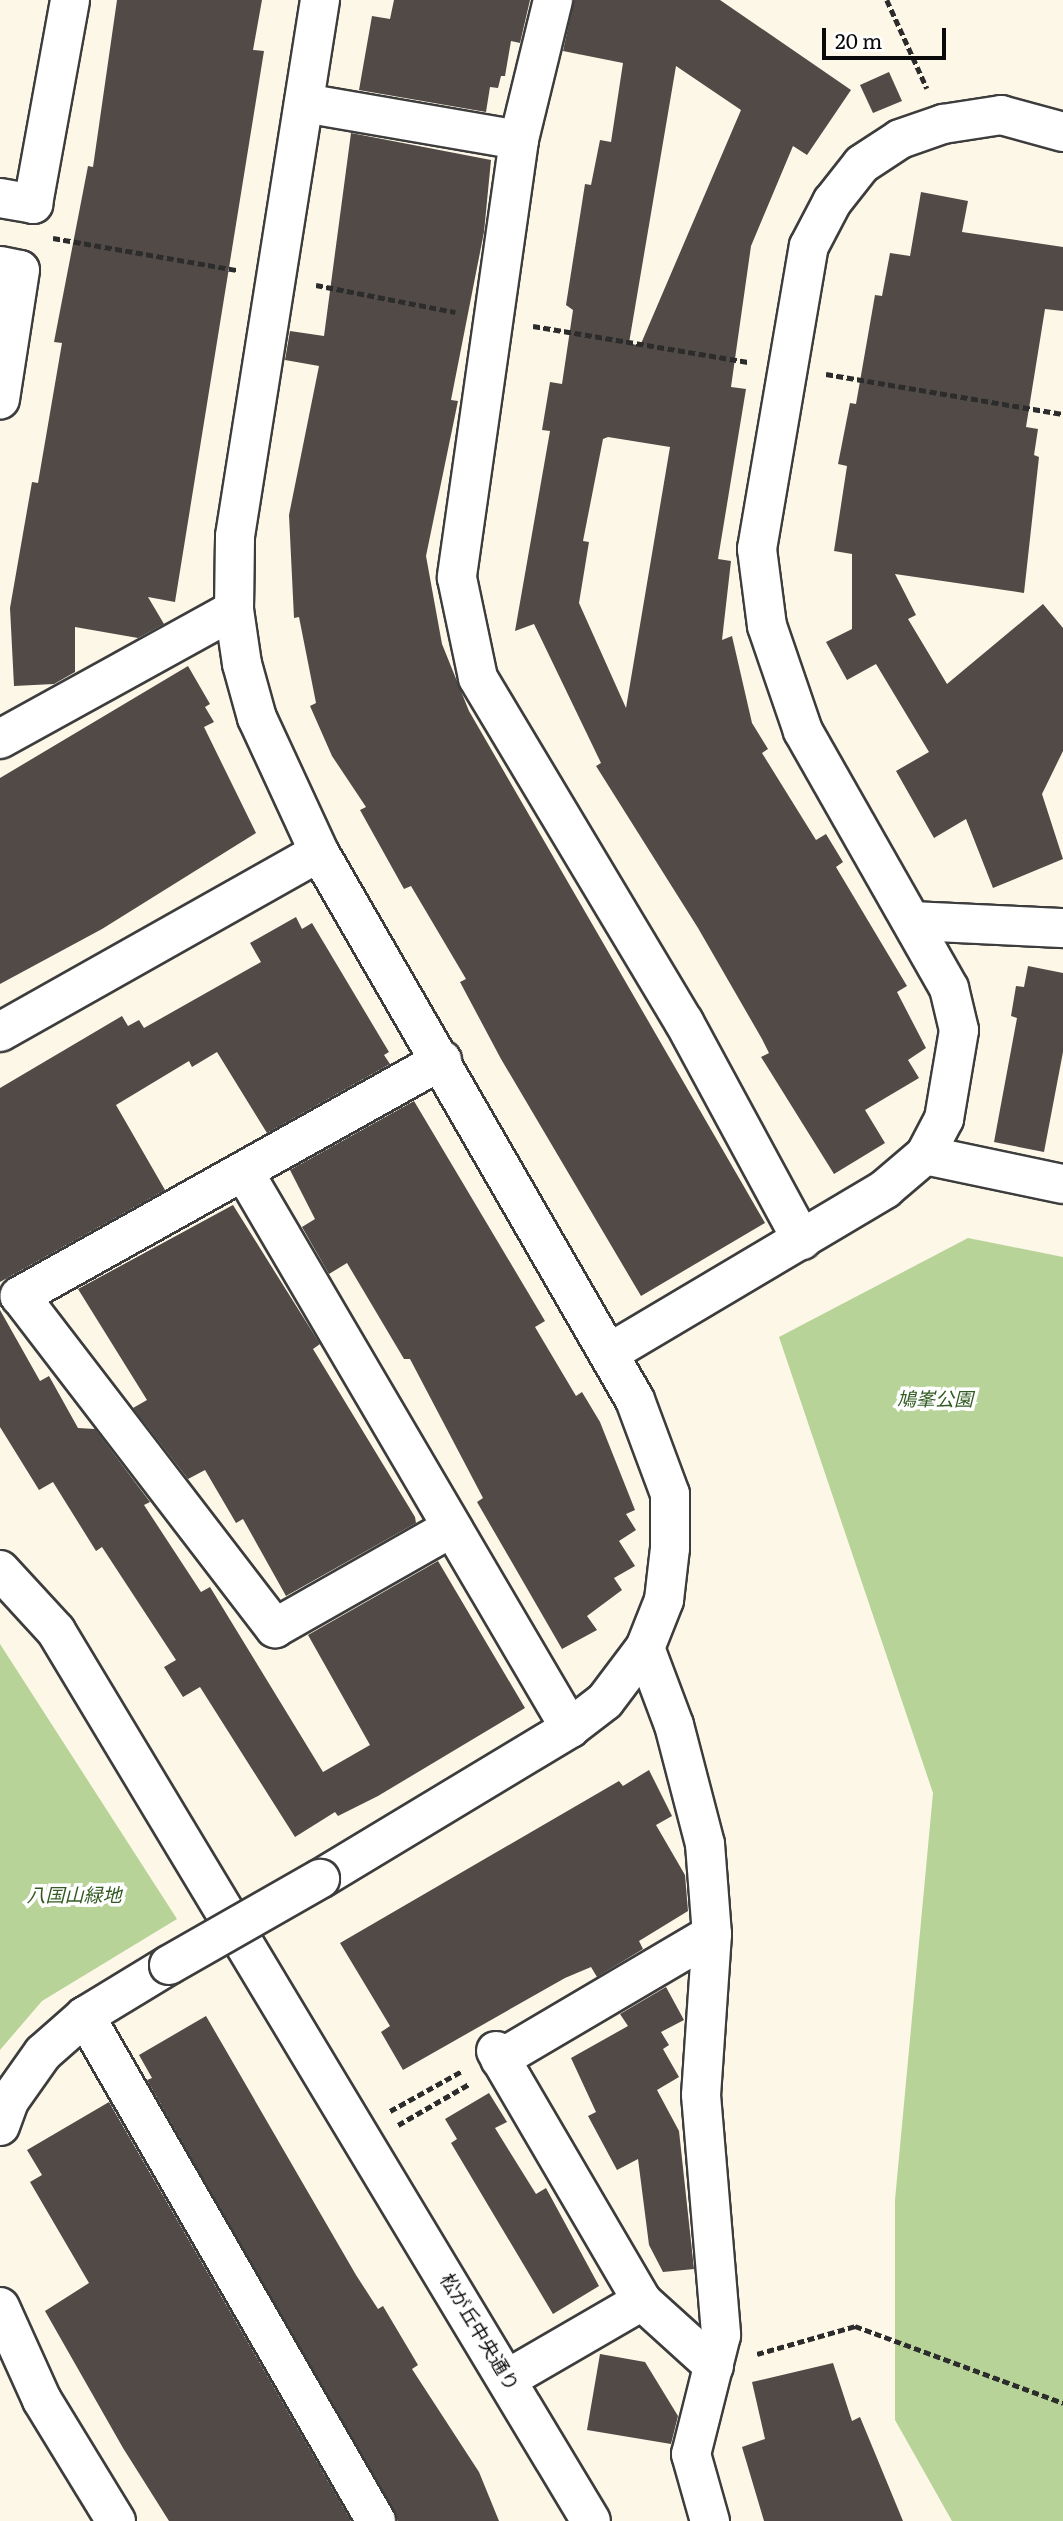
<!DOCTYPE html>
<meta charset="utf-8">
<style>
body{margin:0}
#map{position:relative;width:1063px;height:2521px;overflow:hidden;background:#fdf7e8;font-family:Literata,"Noto Sans JP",serif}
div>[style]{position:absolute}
.forest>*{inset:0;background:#b7d397}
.building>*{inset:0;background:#514a47}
.path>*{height:4.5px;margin-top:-2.25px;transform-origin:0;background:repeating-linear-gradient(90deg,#2c2c2c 0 7px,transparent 0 10.5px)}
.roads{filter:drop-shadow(2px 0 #3d3d3d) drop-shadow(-2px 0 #3d3d3d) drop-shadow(0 2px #3d3d3d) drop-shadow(0 -2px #3d3d3d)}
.minor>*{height:38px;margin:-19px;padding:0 19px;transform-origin:19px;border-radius:19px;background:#fff}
.tertiary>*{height:38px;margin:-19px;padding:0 19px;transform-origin:19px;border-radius:19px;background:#fff}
.bridges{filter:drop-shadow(2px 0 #3d3d3d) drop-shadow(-2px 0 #3d3d3d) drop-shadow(0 2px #3d3d3d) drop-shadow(0 -2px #3d3d3d)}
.tertiary-bridge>*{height:38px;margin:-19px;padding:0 19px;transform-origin:19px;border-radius:19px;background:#fff}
span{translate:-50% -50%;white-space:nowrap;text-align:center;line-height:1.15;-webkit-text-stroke:7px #fff;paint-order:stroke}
.park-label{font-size:19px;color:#325b21;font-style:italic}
.street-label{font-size:19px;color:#0a0a0a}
.scale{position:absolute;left:822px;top:28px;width:124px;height:32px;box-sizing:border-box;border:4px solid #0a0a0a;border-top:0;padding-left:9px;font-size:21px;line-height:24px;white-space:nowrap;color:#0a0a0a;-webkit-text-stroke:5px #fff;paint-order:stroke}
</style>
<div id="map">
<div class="forest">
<div style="clip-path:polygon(968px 1238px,1063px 1257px,1063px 2521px,952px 2521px,895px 2420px,895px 2200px,933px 1793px,779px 1337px)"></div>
<div style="clip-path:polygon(0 1644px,177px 1919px,42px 2001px,0 2050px)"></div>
</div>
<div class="building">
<div style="clip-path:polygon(117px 0,262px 0,253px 50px,264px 51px,175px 602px,148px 597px,164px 624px,138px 638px,75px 627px,75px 672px,54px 684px,14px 686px,10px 608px,32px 482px,38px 483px,62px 343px,54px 342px,88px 166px,93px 167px)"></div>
<div style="clip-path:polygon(394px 0,530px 0,520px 43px,511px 41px,505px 76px,501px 76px,498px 88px,490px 87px,486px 112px,359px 90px,372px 16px,390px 19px)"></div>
<div style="clip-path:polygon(evenodd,574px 0,720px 0,851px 90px,807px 155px,793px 146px,751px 246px,731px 387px,746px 389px,718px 559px,731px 561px,722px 640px,732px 636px,752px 723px,768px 749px,762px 753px,816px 840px,826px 834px,843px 862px,836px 867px,907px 986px,897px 992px,926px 1048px,908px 1060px,919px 1078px,865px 1110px,885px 1143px,834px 1174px,761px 1057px,769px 1053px,762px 1039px,698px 928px,596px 766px,601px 763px,534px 624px,515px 631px,550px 431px,542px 430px,550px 382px,562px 384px,573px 310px,566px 305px,585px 184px,591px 185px,600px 140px,611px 142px,623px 63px,563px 51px,574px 0,676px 66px,741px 110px,640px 346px,629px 343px,676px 66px,574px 0,608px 437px,670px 447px,626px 708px,579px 603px,589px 542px,583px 541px,603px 439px,608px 437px)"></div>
<div style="clip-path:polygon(889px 72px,902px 101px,873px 113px,860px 85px)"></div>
<div style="clip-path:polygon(351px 133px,491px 160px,484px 232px,451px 400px,458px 401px,426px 556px,442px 644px,469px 711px,765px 1223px,641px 1296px,501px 1059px,460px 982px,466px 979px,411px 886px,404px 889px,360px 810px,366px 807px,332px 756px,310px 706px,316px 703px,299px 617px,294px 618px,289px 515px,319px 366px,285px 360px,290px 331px,324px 336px)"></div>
<div style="clip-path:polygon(921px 192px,968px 201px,962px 232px,1063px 247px,1063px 311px,1045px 309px,1026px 427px,1038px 429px,1034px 455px,1039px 457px,1024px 593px,895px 574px,916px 615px,908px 619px,947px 684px,1043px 604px,1063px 628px,1063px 751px,1042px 794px,1063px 859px,993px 888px,966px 819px,934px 838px,896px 771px,929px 752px,876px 664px,847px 680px,826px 642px,852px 629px,852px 554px,834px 551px,847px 466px,838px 464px,850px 403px,856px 404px,875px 295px,882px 296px,890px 253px,910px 256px)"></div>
<div style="clip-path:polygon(188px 666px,210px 704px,205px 707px,214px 722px,204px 727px,256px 833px,102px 929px,0 984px,0 778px)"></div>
<div style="clip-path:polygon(296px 917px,302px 929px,312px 923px,389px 1052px,384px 1055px,390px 1064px,267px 1133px,217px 1052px,192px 1067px,189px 1061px,116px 1105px,165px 1190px,0 1282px,0 1088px,122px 1016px,128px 1026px,139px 1020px,144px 1028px,261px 962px,250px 943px)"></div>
<div style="clip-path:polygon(1028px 966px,1063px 973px,1063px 1052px,1044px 1152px,994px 1142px,1017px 1018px,1011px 1016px,1016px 986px,1024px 987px)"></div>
<div style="clip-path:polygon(414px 1101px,545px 1321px,535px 1327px,576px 1396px,582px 1392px,600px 1422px,635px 1510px,626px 1514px,636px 1530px,619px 1541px,635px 1566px,614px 1578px,622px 1590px,587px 1616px,597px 1630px,562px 1649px,477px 1502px,483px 1498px,410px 1359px,404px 1359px,347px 1263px,329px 1274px,302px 1227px,315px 1219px,290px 1170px)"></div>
<div style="clip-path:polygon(233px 1205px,320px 1344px,313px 1349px,415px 1517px,416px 1523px,286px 1596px,243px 1519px,236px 1523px,205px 1470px,188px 1479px,133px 1408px,147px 1400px,78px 1289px)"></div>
<div style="clip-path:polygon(0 1310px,40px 1381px,49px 1376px,78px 1428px,95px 1429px,150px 1502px,144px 1505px,201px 1592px,210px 1587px,323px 1772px,370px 1745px,308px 1635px,438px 1561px,525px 1708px,378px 1796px,338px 1816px,335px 1812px,295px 1837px,200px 1687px,183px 1697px,164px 1667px,176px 1660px,102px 1547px,96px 1551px,53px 1482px,39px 1490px,0 1427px)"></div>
<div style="clip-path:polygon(649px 1770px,672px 1816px,656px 1825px,685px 1875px,688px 1911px,639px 1941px,643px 1949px,597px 1977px,591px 1967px,565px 1978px,403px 2070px,381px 2032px,390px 2026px,340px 1943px,619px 1781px,623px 1786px)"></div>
<div style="clip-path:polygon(666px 1987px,684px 2020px,661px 2032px,669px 2045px,663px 2049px,679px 2077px,657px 2090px,679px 2131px,694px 2269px,663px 2272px,649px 2245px,638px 2159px,617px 2170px,588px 2116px,596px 2112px,571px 2058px,628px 2026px,620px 2014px)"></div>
<div style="clip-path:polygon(206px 2016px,356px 2275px,378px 2309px,383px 2306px,418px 2365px,412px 2369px,479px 2472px,499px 2521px,398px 2521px,147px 2080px,152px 2078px,139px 2055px)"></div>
<div style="clip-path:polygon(489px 2093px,507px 2122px,495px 2128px,536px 2194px,546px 2188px,599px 2286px,553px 2314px,451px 2143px,457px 2139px,445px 2119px)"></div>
<div style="clip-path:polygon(109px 2102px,351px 2521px,169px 2521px,123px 2448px,45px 2311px,89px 2283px,30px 2182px,42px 2175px,27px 2150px)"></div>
<div style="clip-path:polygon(600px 2354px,645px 2362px,678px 2416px,671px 2444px,587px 2430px)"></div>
<div style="clip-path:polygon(833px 2363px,852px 2421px,860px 2417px,903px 2521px,764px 2521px,742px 2447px,765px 2439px,752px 2382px)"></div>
</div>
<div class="path">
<div style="left:887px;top:0;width:97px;rotate:65.6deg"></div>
<div style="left:53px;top:238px;width:187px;rotate:9.9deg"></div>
<div style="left:316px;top:285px;width:142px;rotate:11deg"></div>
<div style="left:533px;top:326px;width:218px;rotate:9.5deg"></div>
<div style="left:826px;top:374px;width:240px;rotate:9.6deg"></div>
<div style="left:390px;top:2111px;width:82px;rotate:-29.1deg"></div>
<div style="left:398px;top:2125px;width:82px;rotate:-30deg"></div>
<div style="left:757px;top:2354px;width:102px;rotate:-15.9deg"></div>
<div style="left:855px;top:2326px;width:222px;rotate:20.3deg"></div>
</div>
<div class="roads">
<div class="minor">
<div style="left:553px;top:0;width:144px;rotate:103.7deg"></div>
<div style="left:519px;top:140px;width:442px;rotate:98.1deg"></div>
<div style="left:457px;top:578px;width:102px;rotate:78.1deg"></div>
<div style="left:478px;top:678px;width:401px;rotate:59.1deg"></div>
<div style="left:684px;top:1022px;width:248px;rotate:61.6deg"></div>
<div style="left:304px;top:103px;width:218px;rotate:9.8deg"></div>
<div style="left:0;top:198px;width:34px;rotate:10deg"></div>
<div style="left:33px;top:204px;width:207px;rotate:-79.7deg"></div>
<div style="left:0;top:266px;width:20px;rotate:11deg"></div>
<div style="left:20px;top:270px;width:131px;rotate:98.8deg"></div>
<div style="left:0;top:739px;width:267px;rotate:-28.9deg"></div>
<div style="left:914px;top:921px;width:149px;rotate:2.7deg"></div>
<div style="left:442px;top:1060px;width:484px;rotate:150.8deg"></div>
<div style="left:20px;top:1296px;width:419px;rotate:52.5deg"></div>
<div style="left:275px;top:1628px;width:202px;rotate:-29.6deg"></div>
<div style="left:925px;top:1155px;width:141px;rotate:11.9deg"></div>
<div style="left:244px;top:1172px;width:645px;rotate:59.62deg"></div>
<div style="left:645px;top:1648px;width:82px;rotate:69.4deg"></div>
<div style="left:674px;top:1725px;width:123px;rotate:75.4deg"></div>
<div style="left:705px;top:1844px;width:90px;rotate:85.6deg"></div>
<div style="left:712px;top:1934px;width:161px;rotate:93.9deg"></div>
<div style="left:701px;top:2095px;width:241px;rotate:85.2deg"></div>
<div style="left:721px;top:2335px;width:123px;rotate:104.1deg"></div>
<div style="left:691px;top:2454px;width:70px;rotate:74.2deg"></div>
<div style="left:85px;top:2016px;width:583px;rotate:60.05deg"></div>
<div style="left:496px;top:2051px;width:290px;rotate:59.7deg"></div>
<div style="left:642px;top:2301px;width:97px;rotate:42.1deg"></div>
<div style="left:500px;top:2059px;width:246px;rotate:-30.5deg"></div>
<div style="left:509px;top:2378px;width:154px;rotate:-30.1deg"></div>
</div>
<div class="tertiary">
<div style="left:0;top:1032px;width:366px;rotate:-29.4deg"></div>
<div style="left:611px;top:1352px;width:319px;rotate:-30.7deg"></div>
<div style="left:885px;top:1189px;width:52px;rotate:-40.4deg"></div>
<div style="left:925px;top:1155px;width:41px;rotate:-62.2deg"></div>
<div style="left:944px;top:1119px;width:90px;rotate:-80.4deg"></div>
<div style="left:959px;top:1030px;width:43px;rotate:-103.4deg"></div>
<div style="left:949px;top:988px;width:296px;rotate:-119.6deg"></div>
<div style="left:803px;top:731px;width:111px;rotate:-108.9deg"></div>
<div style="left:767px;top:626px;width:78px;rotate:-97.4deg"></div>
<div style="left:757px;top:549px;width:307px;rotate:-80.3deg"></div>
<div style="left:809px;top:246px;width:50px;rotate:-62.4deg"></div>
<div style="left:832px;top:202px;width:48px;rotate:-51.7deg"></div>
<div style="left:862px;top:164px;width:45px;rotate:-33.3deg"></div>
<div style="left:900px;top:139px;width:46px;rotate:-19.2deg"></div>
<div style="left:943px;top:124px;width:59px;rotate:-8.8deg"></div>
<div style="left:1001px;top:115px;width:64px;rotate:15.3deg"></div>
<div style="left:0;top:1570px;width:83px;rotate:47.4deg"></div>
<div style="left:56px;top:1631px;width:1038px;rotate:58.99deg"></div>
<div style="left:320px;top:1879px;width:292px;rotate:-31.1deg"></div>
<div style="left:570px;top:1728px;width:44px;rotate:-37.6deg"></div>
<div style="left:605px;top:1701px;width:66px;rotate:-53deg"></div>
<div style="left:645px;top:1648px;width:52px;rotate:-68.4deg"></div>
<div style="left:664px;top:1600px;width:52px;rotate:-83.4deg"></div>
<div style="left:670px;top:1548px;width:54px;rotate:-90deg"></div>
<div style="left:670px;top:1494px;width:100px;rotate:-110.4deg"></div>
<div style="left:635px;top:1400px;width:633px;rotate:-119.97deg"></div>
<div style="left:319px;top:852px;width:148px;rotate:-114.8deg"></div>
<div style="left:257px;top:718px;width:56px;rotate:-105.5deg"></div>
<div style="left:242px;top:664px;width:55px;rotate:-98.4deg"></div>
<div style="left:234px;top:610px;width:74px;rotate:-89.2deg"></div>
<div style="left:235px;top:536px;width:543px;rotate:-80.99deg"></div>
<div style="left:0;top:2126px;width:27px;rotate:-70deg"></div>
<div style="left:9px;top:2101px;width:59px;rotate:-54.7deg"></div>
<div style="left:43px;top:2053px;width:56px;rotate:-41.4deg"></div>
<div style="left:85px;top:2016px;width:98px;rotate:-31.3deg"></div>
<div style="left:0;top:2307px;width:102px;rotate:65.7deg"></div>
<div style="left:42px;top:2400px;width:142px;rotate:58.6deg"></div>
</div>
</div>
<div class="bridges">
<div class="tertiary-bridge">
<div style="left:169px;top:1965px;width:174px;rotate:-29.7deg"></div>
</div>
</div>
<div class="park-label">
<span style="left:935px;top:1399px">鳩峯公園</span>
<span style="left:74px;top:1895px">八国山緑地</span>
</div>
<div class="street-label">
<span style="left:480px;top:2332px;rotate:59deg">松が丘中央通り</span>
</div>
<div class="scale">20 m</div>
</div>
